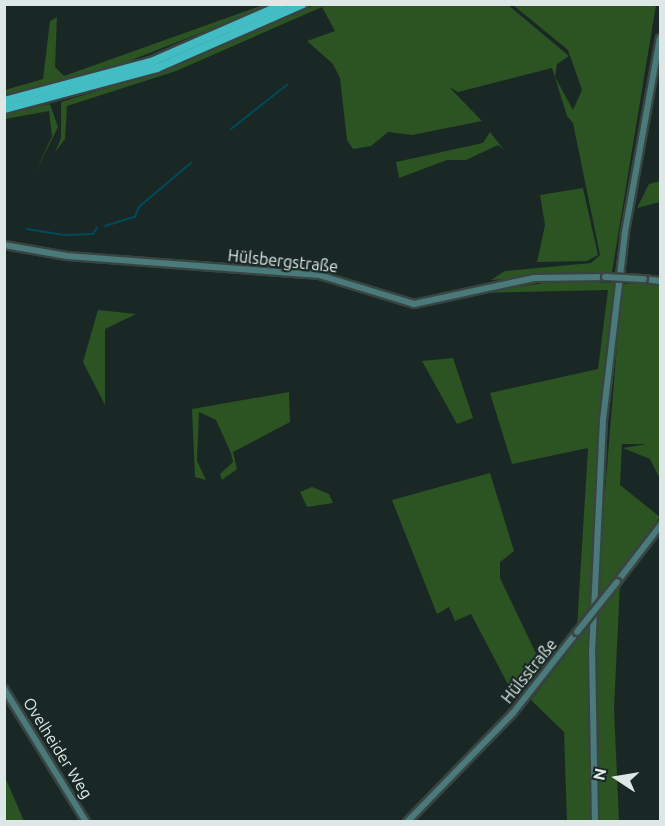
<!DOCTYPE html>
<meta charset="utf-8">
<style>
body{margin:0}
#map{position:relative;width:665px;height:826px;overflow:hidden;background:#192825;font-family:Ubuntu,sans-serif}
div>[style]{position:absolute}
.green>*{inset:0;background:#2c5322}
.stream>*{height:1.5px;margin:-0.75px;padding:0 0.75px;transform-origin:0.75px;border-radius:0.75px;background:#004a5c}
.roads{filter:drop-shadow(2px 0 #384442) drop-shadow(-2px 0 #384442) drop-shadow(0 2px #384442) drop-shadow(0 -2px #384442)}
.secondary>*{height:6px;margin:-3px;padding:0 3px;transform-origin:3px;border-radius:3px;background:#4a7a79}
.highway>*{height:8px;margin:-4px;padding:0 4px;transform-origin:4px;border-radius:4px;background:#43bdc4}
.bridges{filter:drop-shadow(2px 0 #384442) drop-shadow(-2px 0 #384442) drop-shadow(0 2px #384442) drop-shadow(0 -2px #384442)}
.secondary-bridge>*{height:6px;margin:-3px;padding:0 3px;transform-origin:3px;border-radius:3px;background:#4a7a79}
span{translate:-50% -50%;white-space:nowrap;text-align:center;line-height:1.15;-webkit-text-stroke:4.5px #192825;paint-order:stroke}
.street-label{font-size:16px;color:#dde7e5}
.frame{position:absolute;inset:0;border:6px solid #dde7e5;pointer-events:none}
.north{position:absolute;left:587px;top:748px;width:60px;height:60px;-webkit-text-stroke:4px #192825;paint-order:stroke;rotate:282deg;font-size:16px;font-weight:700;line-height:24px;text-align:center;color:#dde7e5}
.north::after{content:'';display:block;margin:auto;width:21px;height:27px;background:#dde7e5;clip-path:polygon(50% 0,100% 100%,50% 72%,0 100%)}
</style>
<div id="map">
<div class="green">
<div style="clip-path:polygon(263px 5px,272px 5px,101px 72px,5px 95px,5px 90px,43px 79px,50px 21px,57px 17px,55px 67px,64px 76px)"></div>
<div style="clip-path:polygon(314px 5px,508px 5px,569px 56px,557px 64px,555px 77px,573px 110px,582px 90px,568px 50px,513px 5px,656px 5px,612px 272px,491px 280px,505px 271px,591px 263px,600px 255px,573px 123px,567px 116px,552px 68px,458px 92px,449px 87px,482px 121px,412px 135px,388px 132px,371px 146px,353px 149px,347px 140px,340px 78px,333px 64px,307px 41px,335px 31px,322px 7px,176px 71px,67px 106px,65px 139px,55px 152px,61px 138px,61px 102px,175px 67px)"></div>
<div style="clip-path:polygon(50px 104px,58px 127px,35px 173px,52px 136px,49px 111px,5px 119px,5px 114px)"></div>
<div style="clip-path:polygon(490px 132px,504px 150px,498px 145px,466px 160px,447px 160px,399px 178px,396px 162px,483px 143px)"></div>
<div style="clip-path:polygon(660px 181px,660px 202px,637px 208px,649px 184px)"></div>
<div style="clip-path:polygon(583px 188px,598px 255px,587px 261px,537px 262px,545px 225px,540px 195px)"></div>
<div style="clip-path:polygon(562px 280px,614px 283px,599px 413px,589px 611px,577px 627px,588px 448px,512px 464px,490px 393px,598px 369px,608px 290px,479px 293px)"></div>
<div style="clip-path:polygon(622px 284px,660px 284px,660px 479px,650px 459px,623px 448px,647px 444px,622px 444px,620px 485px,660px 517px,596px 601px)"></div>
<div style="clip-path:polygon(98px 310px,136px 314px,105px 329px,105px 405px,83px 362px)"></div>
<div style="clip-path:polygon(453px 358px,473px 418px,457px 424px,422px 361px)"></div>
<div style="clip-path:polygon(289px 392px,290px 422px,233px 452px,237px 469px,222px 480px,220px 474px,233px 462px,231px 453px,216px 420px,199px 412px,197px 461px,206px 480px,195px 477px,192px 409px)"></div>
<div style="clip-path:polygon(490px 473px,514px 551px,500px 562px,500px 578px,542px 666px,514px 696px,471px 614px,455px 621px,449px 607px,437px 614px,392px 500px)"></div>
<div style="clip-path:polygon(312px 487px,329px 494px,333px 503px,307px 507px,300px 492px)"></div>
<div style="clip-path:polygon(620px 584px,614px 708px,619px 821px,599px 821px,596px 615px)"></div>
<div style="clip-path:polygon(589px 625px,591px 821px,567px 821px,564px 732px,531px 700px)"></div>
<div style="clip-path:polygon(5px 777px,24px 821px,5px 821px)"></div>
</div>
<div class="stream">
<div style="left:231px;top:129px;width:71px;rotate:-38.2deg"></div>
<div style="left:105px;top:226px;width:31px;rotate:-17deg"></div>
<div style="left:135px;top:217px;width:11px;rotate:-68deg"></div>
<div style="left:139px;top:207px;width:68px;rotate:-40.2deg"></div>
<div style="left:27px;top:229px;width:39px;rotate:9deg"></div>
<div style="left:66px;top:235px;width:27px;rotate:-2deg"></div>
<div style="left:93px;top:234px;width:7px;rotate:-56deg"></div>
</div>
<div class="roads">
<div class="secondary">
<div style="left:4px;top:245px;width:64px;rotate:9.9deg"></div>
<div style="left:67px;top:256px;width:253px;rotate:4.3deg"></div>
<div style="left:319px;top:275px;width:99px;rotate:17deg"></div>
<div style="left:414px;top:304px;width:123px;rotate:-12.2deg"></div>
<div style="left:534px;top:278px;width:71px;rotate:-0.8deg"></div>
<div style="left:644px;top:279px;width:16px;rotate:7deg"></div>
<div style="left:617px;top:582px;width:71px;rotate:-52.5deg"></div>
<div style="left:4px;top:689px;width:156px;rotate:58.3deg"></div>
<div style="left:407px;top:822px;width:152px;rotate:-45.8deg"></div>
<div style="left:513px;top:713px;width:103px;rotate:-51.7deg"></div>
<div style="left:595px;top:822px;width:169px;rotate:-91deg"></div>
<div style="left:592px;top:653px;width:233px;rotate:-87.3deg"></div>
<div style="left:603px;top:420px;width:189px;rotate:-83.3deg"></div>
<div style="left:625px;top:232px;width:197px;rotate:-79.8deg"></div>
</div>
<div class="highway">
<div style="left:4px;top:101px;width:152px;rotate:-14.9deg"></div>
<div style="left:151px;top:62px;width:145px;rotate:-23.6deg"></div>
<div style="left:4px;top:109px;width:158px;rotate:-15deg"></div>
<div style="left:157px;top:68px;width:159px;rotate:-23.7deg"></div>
</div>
</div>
<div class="bridges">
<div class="secondary-bridge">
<div style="left:605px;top:277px;width:39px;rotate:3deg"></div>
<div style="left:577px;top:632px;width:64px;rotate:-51.3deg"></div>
</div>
</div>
<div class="street-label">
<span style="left:283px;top:261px;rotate:6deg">Hülsbergstraße</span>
<span style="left:529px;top:671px;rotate:-51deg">Hülsstraße</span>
<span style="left:58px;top:748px;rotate:58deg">Ovelheider Weg</span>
</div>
<div class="frame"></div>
<div class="north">N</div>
</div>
